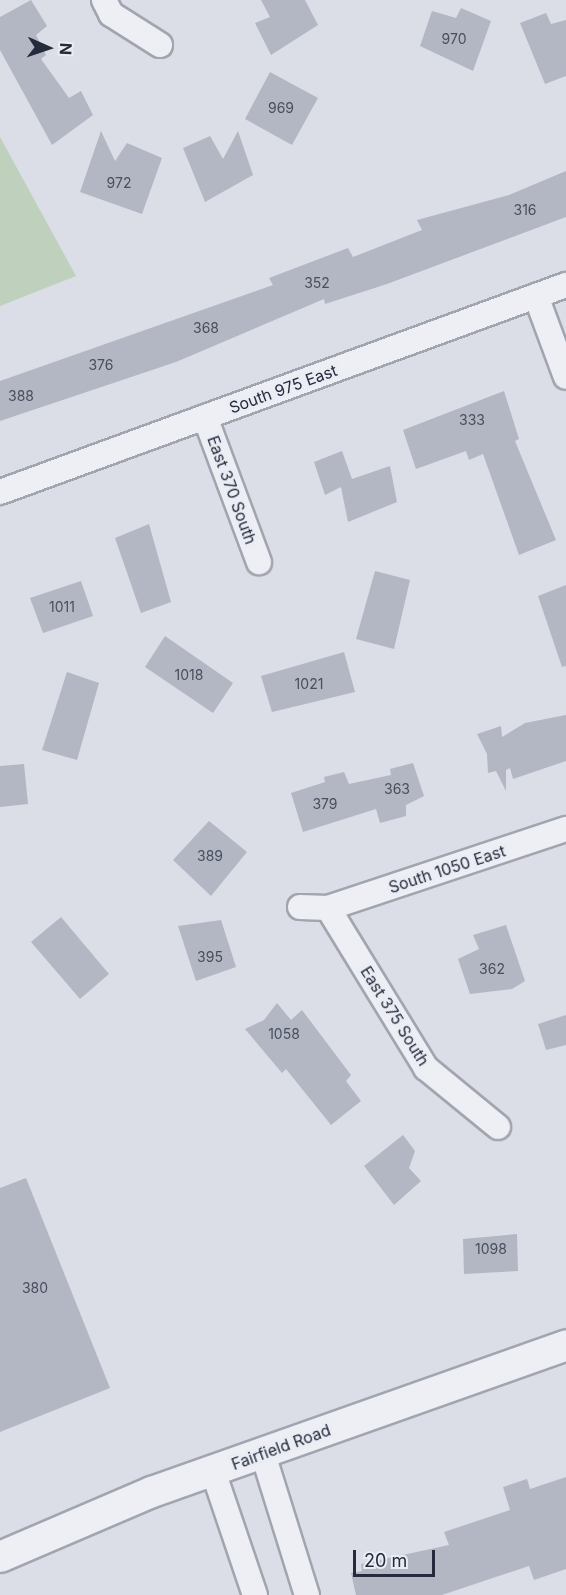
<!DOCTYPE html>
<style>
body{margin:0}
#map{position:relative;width:566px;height:1595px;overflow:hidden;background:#dbdee6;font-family:Inter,sans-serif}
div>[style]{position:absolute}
.green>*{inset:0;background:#bfd0bc}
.building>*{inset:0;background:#b2b7c3}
.roads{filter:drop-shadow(2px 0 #a1a5b0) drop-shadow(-2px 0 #a1a5b0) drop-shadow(0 2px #a1a5b0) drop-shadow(0 -2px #a1a5b0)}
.minor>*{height:24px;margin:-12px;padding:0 12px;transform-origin:12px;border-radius:12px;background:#eeeff4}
.tertiary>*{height:30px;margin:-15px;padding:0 15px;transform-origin:15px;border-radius:15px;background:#eeeff4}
span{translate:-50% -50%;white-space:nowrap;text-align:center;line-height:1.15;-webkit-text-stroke:6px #eaedf4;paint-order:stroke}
.number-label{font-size:14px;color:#484e5e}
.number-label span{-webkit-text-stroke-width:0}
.street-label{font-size:16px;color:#252b3c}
.north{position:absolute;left:18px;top:18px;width:60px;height:60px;-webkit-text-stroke:4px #eaedf4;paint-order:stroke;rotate:93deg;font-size:16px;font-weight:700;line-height:24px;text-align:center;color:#252b3c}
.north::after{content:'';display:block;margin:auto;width:21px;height:27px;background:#252b3c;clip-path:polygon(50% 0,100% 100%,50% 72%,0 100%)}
.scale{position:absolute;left:353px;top:1550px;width:82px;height:27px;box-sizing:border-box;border:3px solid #252b3c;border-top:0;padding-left:8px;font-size:18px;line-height:21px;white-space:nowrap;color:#252b3c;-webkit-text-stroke:4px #eaedf4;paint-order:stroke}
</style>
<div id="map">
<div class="green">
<div style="clip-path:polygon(0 137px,76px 276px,0 306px)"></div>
</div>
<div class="building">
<div style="clip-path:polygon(31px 0,47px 26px,36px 35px,46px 55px,41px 59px,69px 98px,81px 91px,93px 115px,52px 145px,0 50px,0 17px)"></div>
<div style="clip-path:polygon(261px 0,305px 0,318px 25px,271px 55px,255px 23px,270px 17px)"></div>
<div style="clip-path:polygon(461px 8px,491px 21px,473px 71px,420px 46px,432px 11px,456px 18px)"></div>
<div style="clip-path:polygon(546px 13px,551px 24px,566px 20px,566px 76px,545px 84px,520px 23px)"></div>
<div style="clip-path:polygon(270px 72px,318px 98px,292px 145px,245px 119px)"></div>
<div style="clip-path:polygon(101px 131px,115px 161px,127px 143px,162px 158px,142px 214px,80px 192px)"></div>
<div style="clip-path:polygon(238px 131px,253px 175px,205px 202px,183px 148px,210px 136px,223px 159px)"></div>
<div style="clip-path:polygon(566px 171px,566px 217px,387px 284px,325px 304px,324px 299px,176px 362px,0 421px,0 381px,273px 285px,269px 278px,348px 248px,353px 257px,422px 230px,417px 220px,509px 195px)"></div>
<div style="clip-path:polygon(504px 391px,519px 439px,515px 441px,556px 540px,519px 555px,483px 454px,469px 460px,466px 451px,416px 469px,403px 430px)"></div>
<div style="clip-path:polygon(342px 451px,352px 479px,390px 466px,397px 502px,348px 522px,341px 487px,325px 495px,314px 462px)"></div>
<div style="clip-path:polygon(149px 524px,171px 602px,141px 613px,115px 538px)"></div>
<div style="clip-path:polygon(375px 571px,410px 580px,394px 649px,356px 639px)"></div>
<div style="clip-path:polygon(81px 581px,93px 616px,43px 633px,30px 598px)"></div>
<div style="clip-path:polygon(566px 585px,566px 666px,562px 667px,538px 596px)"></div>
<div style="clip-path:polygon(165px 636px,233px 683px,213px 713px,145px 667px)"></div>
<div style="clip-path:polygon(344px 652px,355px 692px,272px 712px,261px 676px)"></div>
<div style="clip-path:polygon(67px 672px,99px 683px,77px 760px,42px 750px)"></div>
<div style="clip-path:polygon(566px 715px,566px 761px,513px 779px,510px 768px,506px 770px,506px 791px,496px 771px,488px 773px,487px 754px,477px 734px,501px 726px,502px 737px,525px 723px)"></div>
<div style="clip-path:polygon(413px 763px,424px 796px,406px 805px,406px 816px,380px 823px,376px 809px,303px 832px,291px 793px,325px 782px,324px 777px,344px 772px,349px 784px,391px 775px,390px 769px)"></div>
<div style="clip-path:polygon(24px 764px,28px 804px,0 807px,0 766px)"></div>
<div style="clip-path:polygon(209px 821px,247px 852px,211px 896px,173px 860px)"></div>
<div style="clip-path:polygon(61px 917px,109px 974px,80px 999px,31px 942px)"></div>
<div style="clip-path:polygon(221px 920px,236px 967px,196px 981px,178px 926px)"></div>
<div style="clip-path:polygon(506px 925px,525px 981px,512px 989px,470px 994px,458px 959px,479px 949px,473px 935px)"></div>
<div style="clip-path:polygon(277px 1003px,291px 1020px,302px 1010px,351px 1075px,346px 1081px,361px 1101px,331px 1125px,286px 1069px,282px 1073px,245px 1029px,264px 1020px)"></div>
<div style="clip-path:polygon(566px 1015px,566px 1045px,546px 1050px,538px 1024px)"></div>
<div style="clip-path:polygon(403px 1135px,415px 1151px,409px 1168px,421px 1181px,394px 1205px,364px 1166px)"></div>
<div style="clip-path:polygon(26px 1178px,110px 1388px,0 1432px,0 1188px)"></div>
<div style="clip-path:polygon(517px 1234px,518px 1271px,464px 1274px,463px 1239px)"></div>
<div style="clip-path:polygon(566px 1477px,566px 1569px,534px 1580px,529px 1566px,442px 1595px,356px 1595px,351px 1573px,362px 1571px,361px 1564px,449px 1545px,444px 1532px,510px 1510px,503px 1487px,527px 1479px,530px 1489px)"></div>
</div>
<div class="roads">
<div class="minor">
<div style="left:104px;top:0;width:16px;rotate:63deg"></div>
<div style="left:111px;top:14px;width:58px;rotate:32.3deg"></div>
<div style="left:536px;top:296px;width:86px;rotate:69.7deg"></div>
<div style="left:205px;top:417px;width:155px;rotate:69.6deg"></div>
<div style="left:0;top:492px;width:603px;rotate:-20.09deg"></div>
<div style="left:300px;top:907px;width:28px;rotate:2deg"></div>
<div style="left:328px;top:908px;width:251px;rotate:-18.4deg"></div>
<div style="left:328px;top:908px;width:188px;rotate:58.5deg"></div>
<div style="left:426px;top:1068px;width:93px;rotate:39.3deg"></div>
<div style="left:263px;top:1454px;width:148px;rotate:72.7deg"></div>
<div style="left:213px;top:1471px;width:131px;rotate:71.3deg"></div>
</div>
<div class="tertiary">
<div style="left:0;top:1557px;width:165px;rotate:-23.2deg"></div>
<div style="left:152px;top:1492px;width:439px;rotate:-19.5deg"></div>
</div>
</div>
<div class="number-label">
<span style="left:454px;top:39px">970</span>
<span style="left:281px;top:108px">969</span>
<span style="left:119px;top:183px">972</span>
<span style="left:525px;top:210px">316</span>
<span style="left:317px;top:283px">352</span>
<span style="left:206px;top:328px">368</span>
<span style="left:101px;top:365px">376</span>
<span style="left:21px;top:396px">388</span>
<span style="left:472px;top:420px">333</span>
<span style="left:62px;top:607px">1011</span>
<span style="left:189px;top:675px">1018</span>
<span style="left:309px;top:684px">1021</span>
<span style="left:397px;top:789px">363</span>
<span style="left:325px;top:804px">379</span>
<span style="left:210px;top:856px">389</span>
<span style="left:210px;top:957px">395</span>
<span style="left:492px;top:969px">362</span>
<span style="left:284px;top:1034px">1058</span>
<span style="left:491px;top:1249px">1098</span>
<span style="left:35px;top:1288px">380</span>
</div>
<div class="street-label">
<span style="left:283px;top:389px;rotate:-20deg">South 975 East</span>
<span style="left:232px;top:490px;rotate:70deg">East 370 South</span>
<span style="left:447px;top:869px;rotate:-18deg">South 1050 East</span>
<span style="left:395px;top:1016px;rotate:58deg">East 375 South</span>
<span style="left:281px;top:1447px;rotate:-20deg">Fairfield Road</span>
</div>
<div class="north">N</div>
<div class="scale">20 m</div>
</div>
